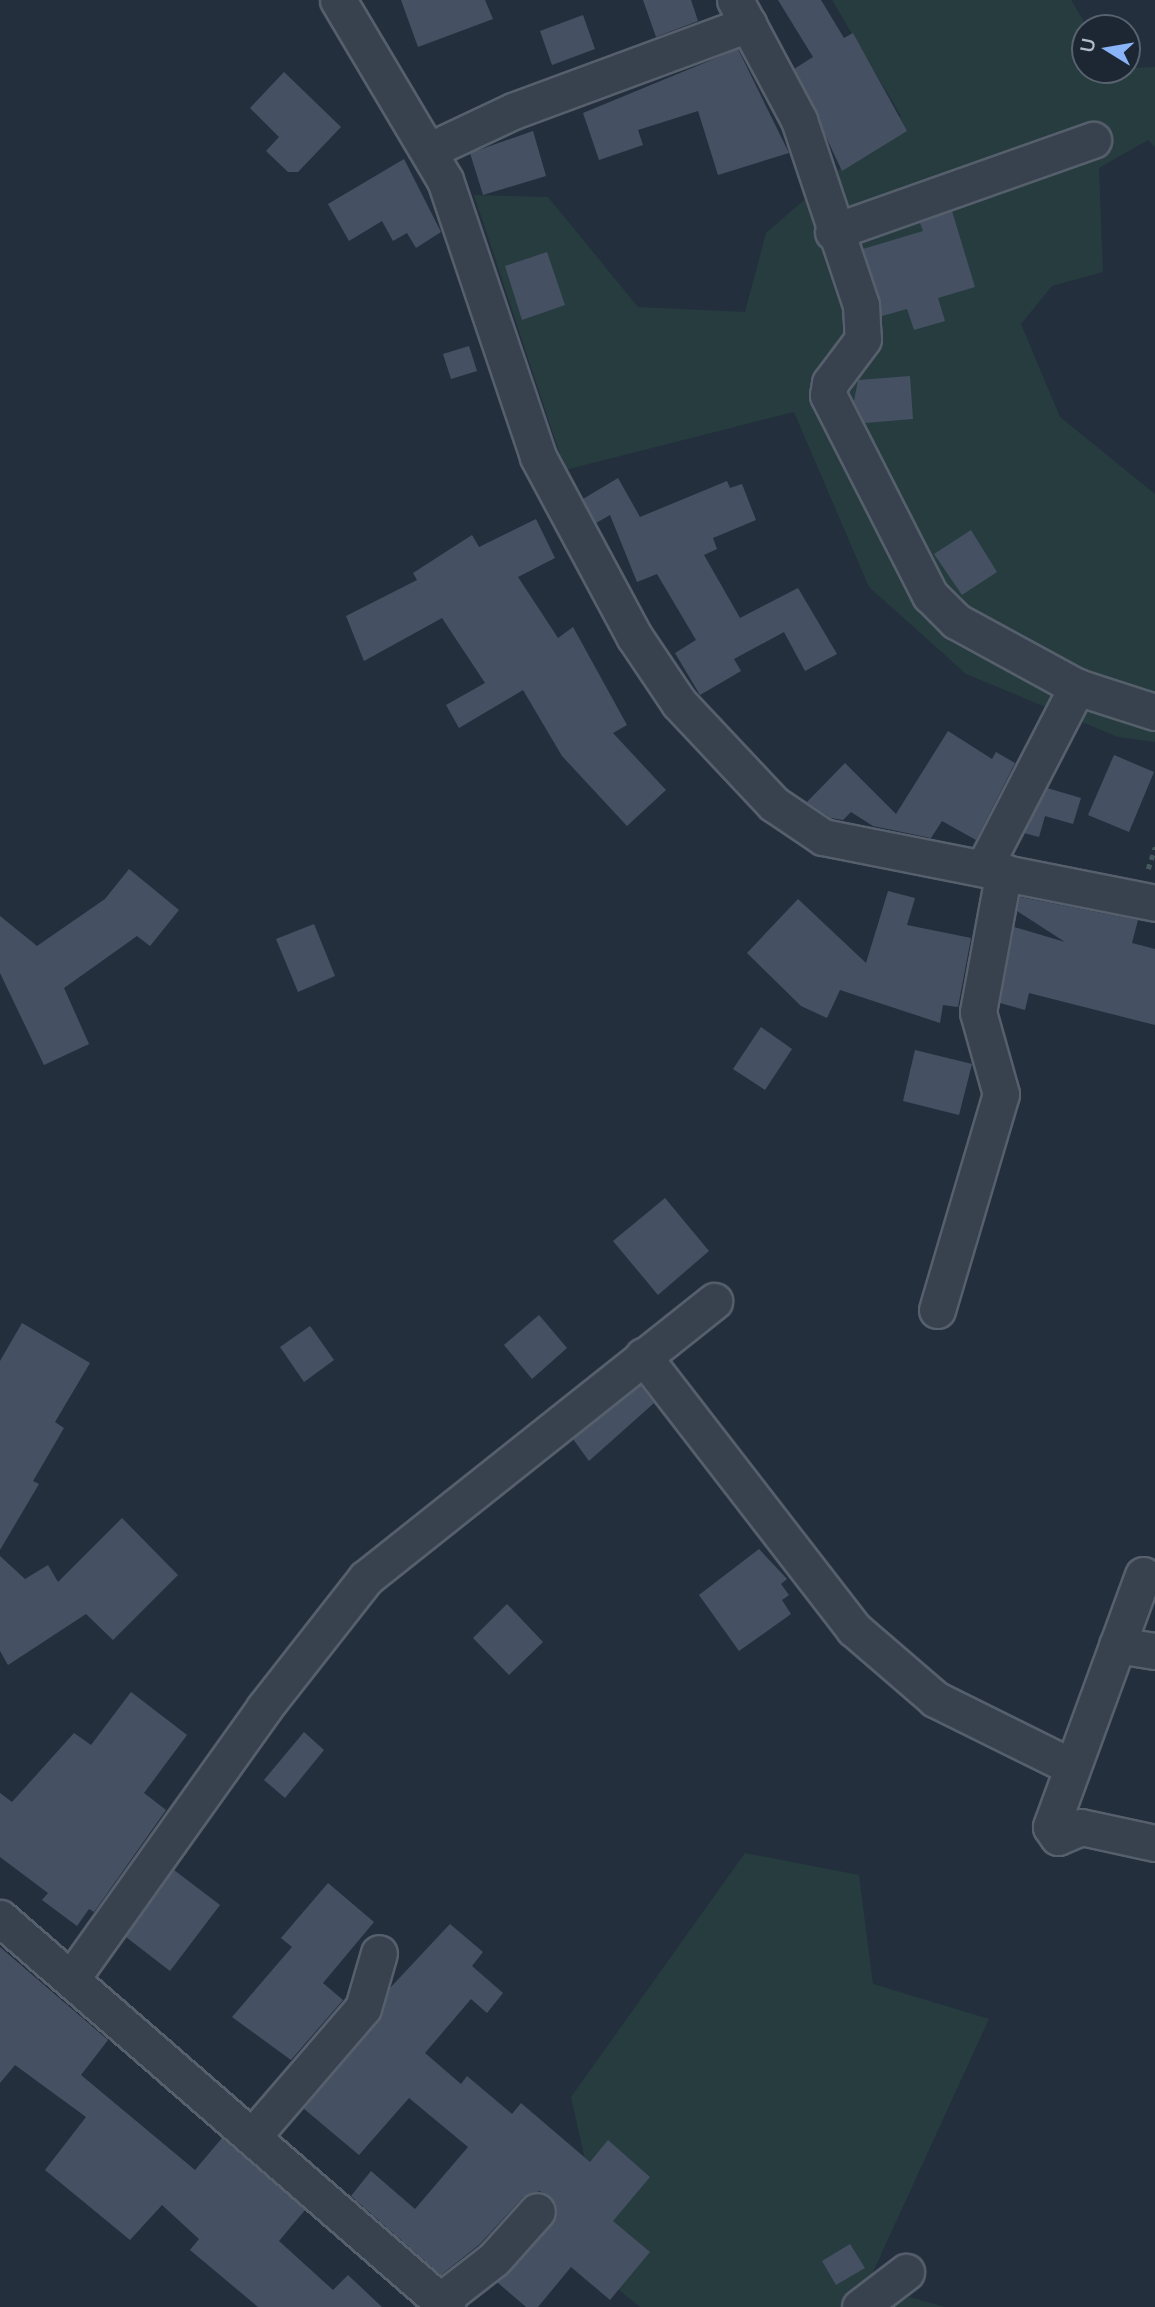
<!DOCTYPE html>
<style>
body{margin:0}
#map{position:relative;width:1155px;height:2307px;overflow:hidden;background:#242f3e;font-family:Mulish,sans-serif}
div>[style]{position:absolute}
.green>*{inset:0;background:#263c3f}
.building>*{inset:0;background:#455162}
.path>*{height:4.5px;margin-top:-2.25px;transform-origin:0;background:repeating-linear-gradient(90deg,#44595c 0 5px,transparent 0 10px)}
.roads{filter:drop-shadow(2px 0 #565f6c) drop-shadow(-2px 0 #565f6c) drop-shadow(0 2px #565f6c) drop-shadow(0 -2px #565f6c)}
.minor>*{height:35px;margin:-17.5px;padding:0 17.5px;transform-origin:17.5px;border-radius:17.5px;background:#38414e}
span{translate:-50% -50%;white-space:nowrap;text-align:center;line-height:1.15;-webkit-text-stroke:5px #1d2633;paint-order:stroke}
.north{position:absolute;left:1071px;top:14px;width:70px;height:70px;box-sizing:border-box;background:#1d2633;border:2px solid #59626f;border-radius:50%;rotate:281deg;font-size:19px;font-weight:700;line-height:28px;text-align:center;color:#b4bcc9}
.north::after{content:'';display:block;margin:auto;width:24px;height:32px;background:#8ab4f8;clip-path:polygon(50% 0,100% 100%,50% 72%,0 100%)}
</style>
<div id="map">
<div class="green">
<div style="clip-path:polygon(832px 0,1071px 0,1088px 28px,1085px 70px,1155px 67px,1155px 147px,1148px 140px,1099px 168px,1103px 272px,1052px 286px,1021px 324px,1060px 417px,1155px 494px,1155px 742px,1118px 737px,966px 674px,869px 587px,794px 412px,565px 470px,474px 195px,548px 197px,638px 307px,745px 312px,766px 233px,901px 116px)"></div>
<div style="clip-path:polygon(745px 1853px,859px 1875px,873px 1984px,989px 2019px,867px 2285px,945px 2307px,640px 2307px,613px 2285px,571px 2097px)"></div>
</div>
<div class="building">
<div style="clip-path:polygon(401px 0,485px 0,493px 19px,418px 47px)"></div>
<div style="clip-path:polygon(643px 0,691px 0,698px 21px,656px 37px)"></div>
<div style="clip-path:polygon(778px 0,821px 0,844px 38px,853px 33px,907px 131px,842px 171px,794px 69px,813px 57px)"></div>
<div style="clip-path:polygon(583px 15px,595px 49px,552px 65px,540px 31px)"></div>
<div style="clip-path:polygon(738px 49px,789px 153px,718px 175px,698px 111px,638px 130px,643px 145px,599px 160px,583px 113px)"></div>
<div style="clip-path:polygon(284px 72px,341px 127px,298px 172px,288px 172px,266px 151px,279px 137px,250px 108px)"></div>
<div style="clip-path:polygon(533px 131px,546px 176px,483px 195px,470px 153px)"></div>
<div style="clip-path:polygon(404px 159px,441px 232px,416px 248px,407px 233px,393px 241px,382px 221px,349px 241px,328px 204px)"></div>
<div style="clip-path:polygon(952px 211px,975px 287px,938px 298px,945px 321px,914px 330px,907px 309px,882px 316px,863px 249px,923px 231px,920px 223px)"></div>
<div style="clip-path:polygon(547px 252px,565px 305px,522px 320px,505px 266px)"></div>
<div style="clip-path:polygon(469px 346px,477px 371px,451px 379px,443px 354px)"></div>
<div style="clip-path:polygon(910px 376px,913px 419px,865px 423px,854px 401px,858px 380px)"></div>
<div style="clip-path:polygon(618px 478px,640px 517px,727px 481px,730px 488px,742px 484px,756px 520px,713px 538px,717px 549px,704px 555px,740px 618px,798px 588px,837px 654px,805px 671px,784px 632px,734px 659px,741px 671px,700px 695px,675px 653px,696px 640px,657px 574px,637px 582px,610px 515px,596px 523px,583px 499px)"></div>
<div style="clip-path:polygon(536px 519px,555px 558px,518px 577px,558px 638px,573px 627px,627px 725px,613px 733px,666px 790px,627px 826px,562px 756px,523px 690px,459px 728px,446px 705px,485px 683px,442px 618px,364px 661px,346px 616px,417px 580px,413px 573px,472px 535px,479px 547px)"></div>
<div style="clip-path:polygon(971px 530px,997px 572px,962px 595px,934px 554px)"></div>
<div style="clip-path:polygon(948px 731px,992px 759px,996px 752px,1015px 763px,976px 840px,942px 821px,931px 838px,873px 826px,851px 812px,843px 820px,831px 818px,807px 802px,845px 763px,896px 814px)"></div>
<div style="clip-path:polygon(1114px 755px,1154px 772px,1129px 832px,1088px 815px)"></div>
<div style="clip-path:polygon(1047px 788px,1081px 798px,1073px 824px,1045px 816px,1039px 837px,1024px 833px)"></div>
<div style="clip-path:polygon(129px 869px,179px 910px,150px 946px,137px 936px,64px 988px,89px 1044px,44px 1065px,0 973px,0 916px,37px 946px,105px 899px)"></div>
<div style="clip-path:polygon(888px 891px,915px 898px,907px 925px,971px 938px,958px 1007px,943px 1005px,940px 1023px,840px 990px,827px 1018px,801px 1006px,747px 953px,798px 899px,866px 963px)"></div>
<div style="clip-path:polygon(1020px 897px,1138px 920px,1132px 943px,1155px 949px,1155px 1025px,1029px 993px,1025px 1010px,1000px 1003px,1014px 927px,1065px 942px,1017px 911px)"></div>
<div style="clip-path:polygon(314px 924px,335px 976px,298px 992px,276px 939px)"></div>
<div style="clip-path:polygon(761px 1027px,792px 1049px,765px 1090px,733px 1069px)"></div>
<div style="clip-path:polygon(915px 1050px,972px 1064px,959px 1115px,903px 1101px)"></div>
<div style="clip-path:polygon(665px 1198px,709px 1251px,658px 1295px,613px 1241px)"></div>
<div style="clip-path:polygon(539px 1315px,567px 1348px,532px 1379px,504px 1345px)"></div>
<div style="clip-path:polygon(22px 1323px,90px 1363px,55px 1422px,64px 1428px,33px 1481px,39px 1484px,0 1550px,0 1361px)"></div>
<div style="clip-path:polygon(310px 1326px,334px 1360px,304px 1382px,280px 1347px)"></div>
<div style="clip-path:polygon(640px 1385px,654px 1403px,589px 1461px,573px 1439px)"></div>
<div style="clip-path:polygon(122px 1518px,178px 1575px,113px 1640px,86px 1614px,8px 1665px,0 1651px,0 1556px,25px 1579px,48px 1565px,58px 1582px)"></div>
<div style="clip-path:polygon(759px 1549px,787px 1579px,781px 1584px,789px 1595px,782px 1600px,791px 1614px,739px 1651px,699px 1595px)"></div>
<div style="clip-path:polygon(507px 1604px,543px 1642px,509px 1675px,473px 1638px)"></div>
<div style="clip-path:polygon(131px 1692px,187px 1735px,144px 1793px,166px 1810px,94px 1912px,89px 1909px,77px 1926px,42px 1900px,48px 1893px,0 1857px,0 1793px,12px 1802px,74px 1733px,91px 1745px)"></div>
<div style="clip-path:polygon(304px 1732px,324px 1750px,285px 1798px,264px 1780px)"></div>
<div style="clip-path:polygon(174px 1870px,220px 1905px,170px 1971px,126px 1937px)"></div>
<div style="clip-path:polygon(328px 1883px,374px 1922px,323px 1983px,343px 2000px,291px 2060px,232px 2017px,292px 1947px,281px 1938px)"></div>
<div style="clip-path:polygon(450px 1924px,483px 1952px,472px 1966px,503px 1993px,487px 2013px,471px 1999px,425px 2053px,461px 2084px,467px 2076px,512px 2114px,521px 2103px,590px 2162px,608px 2140px,650px 2177px,613px 2221px,650px 2252px,610px 2300px,571px 2267px,538px 2307px,526px 2307px,497px 2282px,556px 2216px,556px 2204px,540px 2191px,523px 2197px,480px 2244px,441px 2275px,351px 2196px,371px 2171px,415px 2209px,468px 2147px,409px 2098px,359px 2155px,303px 2108px,378px 2021px,390px 1988px)"></div>
<div style="clip-path:polygon(0 1947px,108px 2040px,81px 2075px,195px 2170px,222px 2138px,305px 2210px,279px 2241px,333px 2290px,348px 2275px,382px 2307px,258px 2307px,190px 2250px,199px 2239px,162px 2205px,130px 2240px,45px 2170px,86px 2117px,15px 2065px,0 2083px)"></div>
<div style="clip-path:polygon(850px 2244px,865px 2268px,836px 2285px,822px 2261px)"></div>
</div>
<div class="path">
<div style="left:1148px;top:869px;width:23px;rotate:-72deg"></div>
</div>
<div class="roads">
<div class="minor">
<div style="left:338px;top:0;width:209px;rotate:59.3deg"></div>
<div style="left:445px;top:180px;width:292px;rotate:71.4deg"></div>
<div style="left:538px;top:457px;width:203px;rotate:61.8deg"></div>
<div style="left:634px;top:636px;width:81px;rotate:56.1deg"></div>
<div style="left:679px;top:703px;width:139px;rotate:46.8deg"></div>
<div style="left:774px;top:804px;width:59px;rotate:34deg"></div>
<div style="left:823px;top:837px;width:338px;rotate:11.2deg"></div>
<div style="left:735px;top:0;width:136px;rotate:61.9deg"></div>
<div style="left:799px;top:120px;width:195px;rotate:71.5deg"></div>
<div style="left:861px;top:305px;width:34px;rotate:87deg"></div>
<div style="left:863px;top:339px;width:55px;rotate:126.9deg"></div>
<div style="left:830px;top:383px;width:12px;rotate:99deg"></div>
<div style="left:828px;top:395px;width:225px;rotate:63deg"></div>
<div style="left:930px;top:595px;width:37px;rotate:45deg"></div>
<div style="left:956px;top:621px;width:138px;rotate:28.6deg"></div>
<div style="left:1077px;top:687px;width:82px;rotate:17.8deg"></div>
<div style="left:430px;top:150px;width:92px;rotate:-25.2deg"></div>
<div style="left:513px;top:111px;width:251px;rotate:-20.3deg"></div>
<div style="left:833px;top:232px;width:276px;rotate:-19.5deg"></div>
<div style="left:984px;top:867px;width:203px;rotate:-62.7deg"></div>
<div style="left:937px;top:1310px;width:225px;rotate:-73.5deg"></div>
<div style="left:1001px;top:1094px;width:85px;rotate:-105.7deg"></div>
<div style="left:978px;top:1012px;width:143px;rotate:-79.6deg"></div>
<div style="left:643px;top:1356px;width:345px;rotate:52.3deg"></div>
<div style="left:854px;top:1629px;width:107px;rotate:40.8deg"></div>
<div style="left:935px;top:1699px;width:151px;rotate:26.4deg"></div>
<div style="left:1143px;top:1575px;width:268px;rotate:110.1deg"></div>
<div style="left:1051px;top:1827px;width:12px;rotate:55deg"></div>
<div style="left:1058px;top:1837px;width:25px;rotate:-23deg"></div>
<div style="left:1081px;top:1827px;width:76px;rotate:12.2deg"></div>
<div style="left:1117px;top:1645px;width:38px;rotate:9deg"></div>
<div style="left:0;top:1918px;width:593px;rotate:41.03deg"></div>
<div style="left:71px;top:1979px;width:333px;rotate:-54.5deg"></div>
<div style="left:264px;top:1708px;width:165px;rotate:-51.9deg"></div>
<div style="left:366px;top:1578px;width:445px;rotate:-38.5deg"></div>
<div style="left:252px;top:2137px;width:170px;rotate:-49.3deg"></div>
<div style="left:363px;top:2008px;width:57px;rotate:-73.8deg"></div>
<div style="left:440px;top:2301px;width:68px;rotate:-37.9deg"></div>
<div style="left:494px;top:2259px;width:64px;rotate:-48.1deg"></div>
<div style="left:860px;top:2307px;width:58px;rotate:-37.3deg"></div>
</div>
</div>
<div class="north">U</div>
</div>
